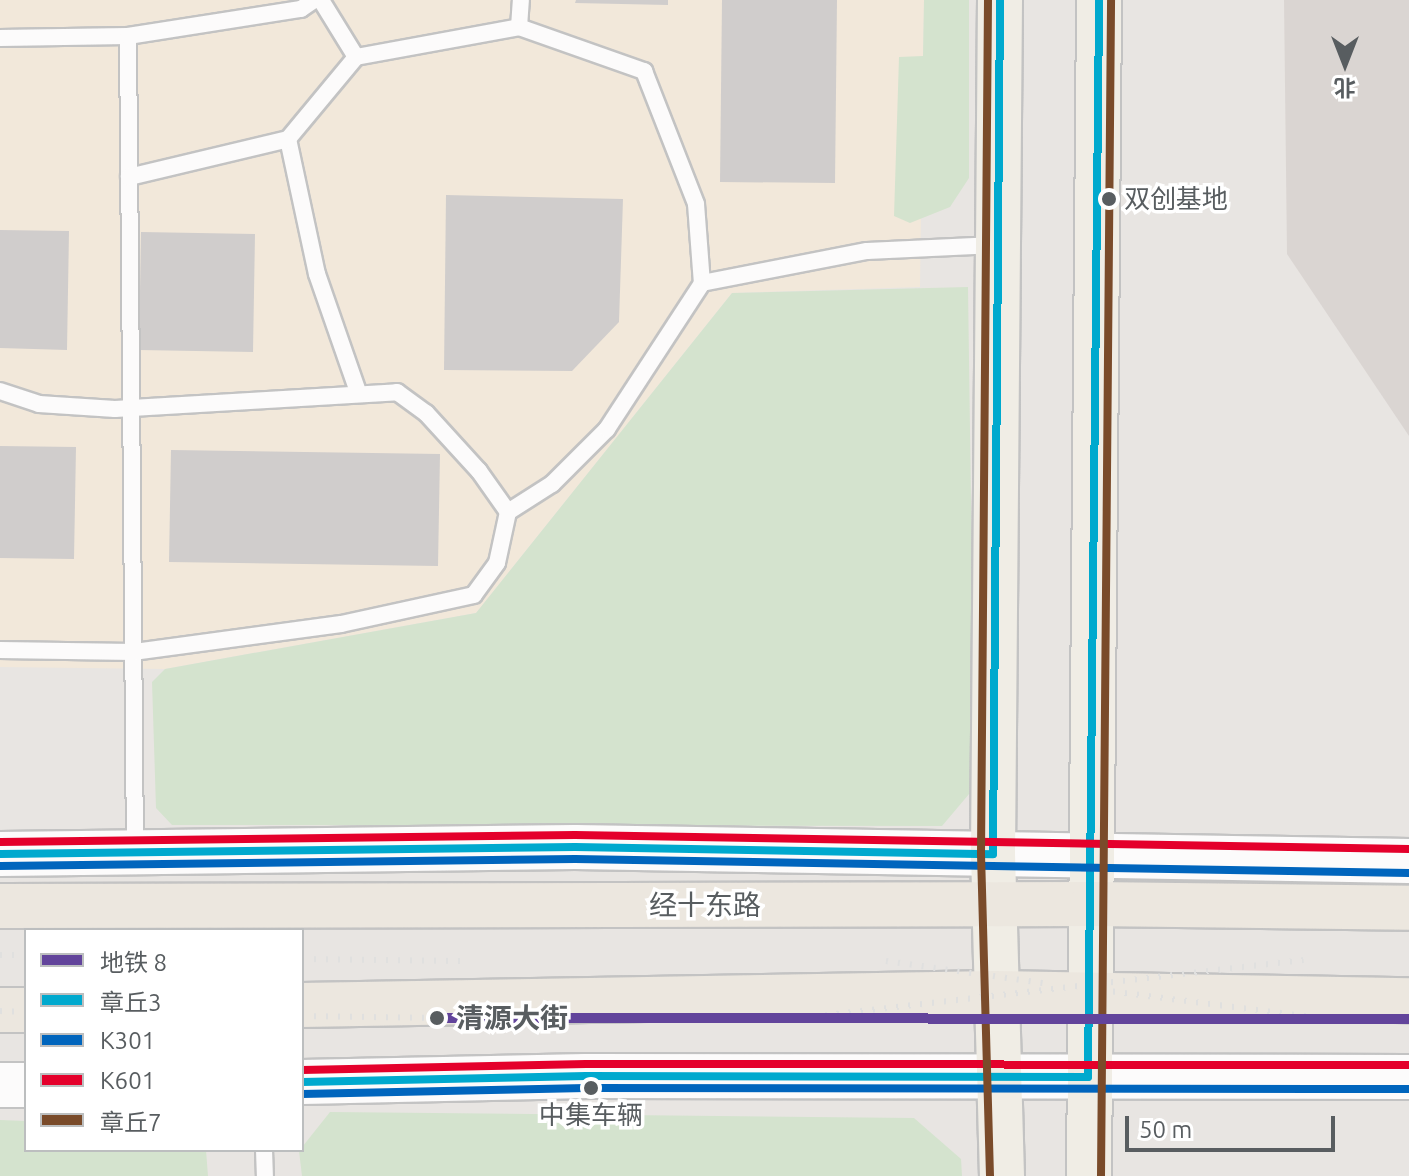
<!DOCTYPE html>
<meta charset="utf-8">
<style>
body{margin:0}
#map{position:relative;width:1409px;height:1176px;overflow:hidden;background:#e8e5e2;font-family:Ubuntu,"Noto Sans SC",sans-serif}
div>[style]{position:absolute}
.commercial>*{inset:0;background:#f2e8da}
.education>*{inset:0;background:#dad5d2}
.green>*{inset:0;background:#d4e3ce}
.building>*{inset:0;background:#d0cdcc}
.roads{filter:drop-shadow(2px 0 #c3c3c3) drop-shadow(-2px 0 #c3c3c3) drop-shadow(0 2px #c3c3c3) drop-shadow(0 -2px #c3c3c3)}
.lane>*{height:16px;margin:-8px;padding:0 8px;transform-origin:8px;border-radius:8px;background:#fcfbfb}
.secondary>*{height:44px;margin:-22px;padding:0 22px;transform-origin:22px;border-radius:22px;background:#fcfbfb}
.primary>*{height:44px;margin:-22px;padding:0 22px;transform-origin:22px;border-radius:22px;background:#f0ede5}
.highway>*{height:44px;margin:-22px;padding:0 22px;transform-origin:22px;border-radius:22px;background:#ece7df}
.rail>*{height:6px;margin-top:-3px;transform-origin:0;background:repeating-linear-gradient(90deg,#e0e0df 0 2px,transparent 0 12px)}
.bus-1>*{height:8px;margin:-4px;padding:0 4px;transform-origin:4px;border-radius:4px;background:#00a9ce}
.bus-2>*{height:8px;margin:-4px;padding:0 4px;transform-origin:4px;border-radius:4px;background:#0065bd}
.bus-3>*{height:8px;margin:-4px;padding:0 4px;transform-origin:4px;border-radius:4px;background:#e4002b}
.bus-4>*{height:8px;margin:-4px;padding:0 4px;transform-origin:4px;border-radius:4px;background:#7a4b2a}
.metro-1>*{height:10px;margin:-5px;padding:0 5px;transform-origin:5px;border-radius:5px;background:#62449b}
.dots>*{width:22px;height:22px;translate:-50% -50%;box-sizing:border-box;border:4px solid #fff;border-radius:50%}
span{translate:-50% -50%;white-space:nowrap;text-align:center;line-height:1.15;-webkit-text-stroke:7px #fff;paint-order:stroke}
.bus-label{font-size:26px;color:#585d60}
.left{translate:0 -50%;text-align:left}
.street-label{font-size:28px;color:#585d60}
.stop-label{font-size:28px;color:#585d60;font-weight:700}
.legend{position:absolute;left:24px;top:928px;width:280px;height:224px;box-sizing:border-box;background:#fff;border:2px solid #bcbebf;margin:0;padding:10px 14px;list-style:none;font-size:24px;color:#585d60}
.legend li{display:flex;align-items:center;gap:16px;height:40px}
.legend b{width:40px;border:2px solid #bcbebf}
.north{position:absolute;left:1305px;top:24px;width:80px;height:80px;-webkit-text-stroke:6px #fff;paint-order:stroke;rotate:180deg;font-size:22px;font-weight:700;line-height:32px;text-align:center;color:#585d60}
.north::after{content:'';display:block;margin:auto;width:28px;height:36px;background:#585d60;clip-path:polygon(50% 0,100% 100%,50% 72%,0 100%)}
.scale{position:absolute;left:1125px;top:1116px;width:210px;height:36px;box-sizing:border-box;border:4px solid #585d60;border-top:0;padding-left:10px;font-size:24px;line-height:28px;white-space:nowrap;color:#585d60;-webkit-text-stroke:6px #fff;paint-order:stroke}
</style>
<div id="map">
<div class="commercial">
<div style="clip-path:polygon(0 0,924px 0,920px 287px,732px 293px,476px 613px,165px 669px,0 667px)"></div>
</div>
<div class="education">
<div style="clip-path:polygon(1284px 0,1409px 0,1409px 436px,1287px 254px)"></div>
</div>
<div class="green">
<div style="clip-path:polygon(924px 0,969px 0,969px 178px,950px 207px,910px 223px,894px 216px,899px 57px,923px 56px)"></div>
<div style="clip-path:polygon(968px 287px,975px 787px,942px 826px,172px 825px,156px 808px,152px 682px,165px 669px,476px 613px,732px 293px)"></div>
<div style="clip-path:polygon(330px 1112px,914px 1118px,961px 1159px,962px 1176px,302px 1176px,299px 1151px)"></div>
<div style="clip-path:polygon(0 1120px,26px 1121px,26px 1150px,206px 1150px,208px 1176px,0 1176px)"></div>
</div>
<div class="building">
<div style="clip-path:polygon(576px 0,668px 0,668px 5px,575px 3px)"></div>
<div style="clip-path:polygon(722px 0,837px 0,835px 183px,720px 182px)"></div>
<div style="clip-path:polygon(446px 195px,623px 199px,619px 322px,572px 371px,444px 370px)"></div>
<div style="clip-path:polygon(0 230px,69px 231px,67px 350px,0 348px)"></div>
<div style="clip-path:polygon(141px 232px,255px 234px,253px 352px,139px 350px)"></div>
<div style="clip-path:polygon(0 446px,76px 447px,74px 559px,0 558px)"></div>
<div style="clip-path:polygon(171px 450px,440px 454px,438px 566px,169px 562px)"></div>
</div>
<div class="roads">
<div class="lane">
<div style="left:519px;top:27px;width:27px;rotate:-86deg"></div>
<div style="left:128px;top:36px;width:815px;rotate:89.51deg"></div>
<div style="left:0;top:38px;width:128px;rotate:-0.9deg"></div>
<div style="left:128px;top:36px;width:175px;rotate:-8.9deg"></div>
<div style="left:301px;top:9px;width:16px;rotate:-35deg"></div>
<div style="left:356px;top:57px;width:166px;rotate:-10.4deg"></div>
<div style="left:519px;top:27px;width:133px;rotate:19.4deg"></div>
<div style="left:644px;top:71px;width:143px;rotate:68.6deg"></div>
<div style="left:696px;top:204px;width:79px;rotate:85.7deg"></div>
<div style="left:288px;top:139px;width:138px;rotate:77.9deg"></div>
<div style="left:317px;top:274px;width:125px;rotate:70.8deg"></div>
<div style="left:129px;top:177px;width:163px;rotate:-13.4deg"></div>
<div style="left:288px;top:139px;width:107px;rotate:-50.3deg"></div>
<div style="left:356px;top:57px;width:67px;rotate:-121.6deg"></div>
<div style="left:0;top:391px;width:41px;rotate:18.4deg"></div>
<div style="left:39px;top:404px;width:76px;rotate:3.8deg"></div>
<div style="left:115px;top:409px;width:283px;rotate:-3.4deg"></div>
<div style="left:397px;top:392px;width:36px;rotate:36deg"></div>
<div style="left:426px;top:413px;width:79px;rotate:47.6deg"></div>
<div style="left:479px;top:471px;width:50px;rotate:54.7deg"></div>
<div style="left:508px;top:512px;width:52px;rotate:102.2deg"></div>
<div style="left:497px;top:563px;width:39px;rotate:126deg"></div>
<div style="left:474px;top:595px;width:136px;rotate:167.7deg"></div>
<div style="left:341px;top:624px;width:210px;rotate:172.3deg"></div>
<div style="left:133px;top:652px;width:133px;rotate:-179.1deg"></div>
<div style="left:508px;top:512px;width:52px;rotate:-32.5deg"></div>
<div style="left:552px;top:484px;width:78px;rotate:-45deg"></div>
<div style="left:607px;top:429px;width:174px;rotate:-56.9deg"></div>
<div style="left:702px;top:283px;width:168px;rotate:-11deg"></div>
<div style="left:867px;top:251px;width:129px;rotate:-2.7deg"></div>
<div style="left:264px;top:1150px;width:26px;rotate:88deg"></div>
</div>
<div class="secondary">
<div style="left:0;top:854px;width:575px;rotate:-0.7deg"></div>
<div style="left:575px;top:847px;width:834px;rotate:0.96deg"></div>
<div style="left:302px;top:1082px;width:284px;rotate:-1.2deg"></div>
<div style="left:586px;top:1076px;width:823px;rotate:0.07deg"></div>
<div style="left:0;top:1085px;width:26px"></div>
</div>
<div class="primary">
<div style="left:1000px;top:0;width:854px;rotate:90.47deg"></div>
<div style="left:993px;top:854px;width:322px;rotate:88.4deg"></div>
<div style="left:1089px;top:1176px;width:1176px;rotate:-89.51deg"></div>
</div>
<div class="highway">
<div style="left:0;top:906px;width:1092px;rotate:-0.1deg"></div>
<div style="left:1092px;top:904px;width:317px;rotate:0.7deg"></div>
<div style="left:302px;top:1005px;width:693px;rotate:-0.99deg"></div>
<div style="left:995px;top:993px;width:414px;rotate:1deg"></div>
<div style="left:0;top:1010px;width:26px"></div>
</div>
</div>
<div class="rail">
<div style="left:0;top:955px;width:26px"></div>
<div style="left:302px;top:959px;width:158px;rotate:0.7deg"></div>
<div style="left:886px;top:961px;width:158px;rotate:8deg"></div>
<div style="left:1101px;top:990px;width:228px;rotate:7.3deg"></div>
<div style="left:0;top:1011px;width:26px;rotate:2deg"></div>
<div style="left:302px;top:1016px;width:135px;rotate:0.8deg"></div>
<div style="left:801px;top:1018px;width:506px;rotate:-6.58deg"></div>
</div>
<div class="bus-1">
<div style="left:0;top:854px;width:575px;rotate:-0.7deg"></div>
<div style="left:575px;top:847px;width:418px;rotate:1deg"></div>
<div style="left:993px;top:854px;width:854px;rotate:-89.53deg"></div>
<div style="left:302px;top:1082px;width:284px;rotate:-1.2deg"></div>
<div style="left:586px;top:1076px;width:502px;rotate:0.11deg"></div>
<div style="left:1088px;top:1077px;width:1077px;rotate:-89.41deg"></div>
</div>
<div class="bus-2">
<div style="left:0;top:866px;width:575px;rotate:-0.7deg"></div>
<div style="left:575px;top:859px;width:834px;rotate:0.96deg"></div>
<div style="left:302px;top:1094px;width:284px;rotate:-1.2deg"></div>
<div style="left:586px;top:1088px;width:823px;rotate:0.07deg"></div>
</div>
<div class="bus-3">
<div style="left:0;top:842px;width:575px;rotate:-0.7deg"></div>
<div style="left:575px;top:835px;width:834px;rotate:0.96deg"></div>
<div style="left:302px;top:1070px;width:284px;rotate:-1.2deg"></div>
<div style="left:586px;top:1064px;width:823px;rotate:0.07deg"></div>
</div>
<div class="bus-4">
<div style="left:988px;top:0;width:854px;rotate:90.47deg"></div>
<div style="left:981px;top:854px;width:322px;rotate:88.4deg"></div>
<div style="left:1101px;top:1176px;width:1176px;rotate:-89.51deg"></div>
</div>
<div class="metro-1">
<div style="left:437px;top:1018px;width:972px;rotate:0.06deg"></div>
</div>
<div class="dots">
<div style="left:1109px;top:199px;background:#585d60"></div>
<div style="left:437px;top:1018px;background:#585d60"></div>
<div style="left:591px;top:1088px;background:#585d60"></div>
</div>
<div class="bus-label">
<span class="left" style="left:1124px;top:199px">双创基地</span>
<span style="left:591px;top:1115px">中集车辆</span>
</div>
<div class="street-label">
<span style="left:705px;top:905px">经十东路</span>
</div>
<div class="stop-label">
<span class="left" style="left:456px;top:1018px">清源大街</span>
</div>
<ul class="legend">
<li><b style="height:10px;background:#62449b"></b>地铁 8</li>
<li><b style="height:10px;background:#00a9ce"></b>章丘3</li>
<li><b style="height:10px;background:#0065bd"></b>K301</li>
<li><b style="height:10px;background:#e4002b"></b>K601</li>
<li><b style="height:10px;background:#7a4b2a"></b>章丘7</li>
</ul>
<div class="north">北</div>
<div class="scale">50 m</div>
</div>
